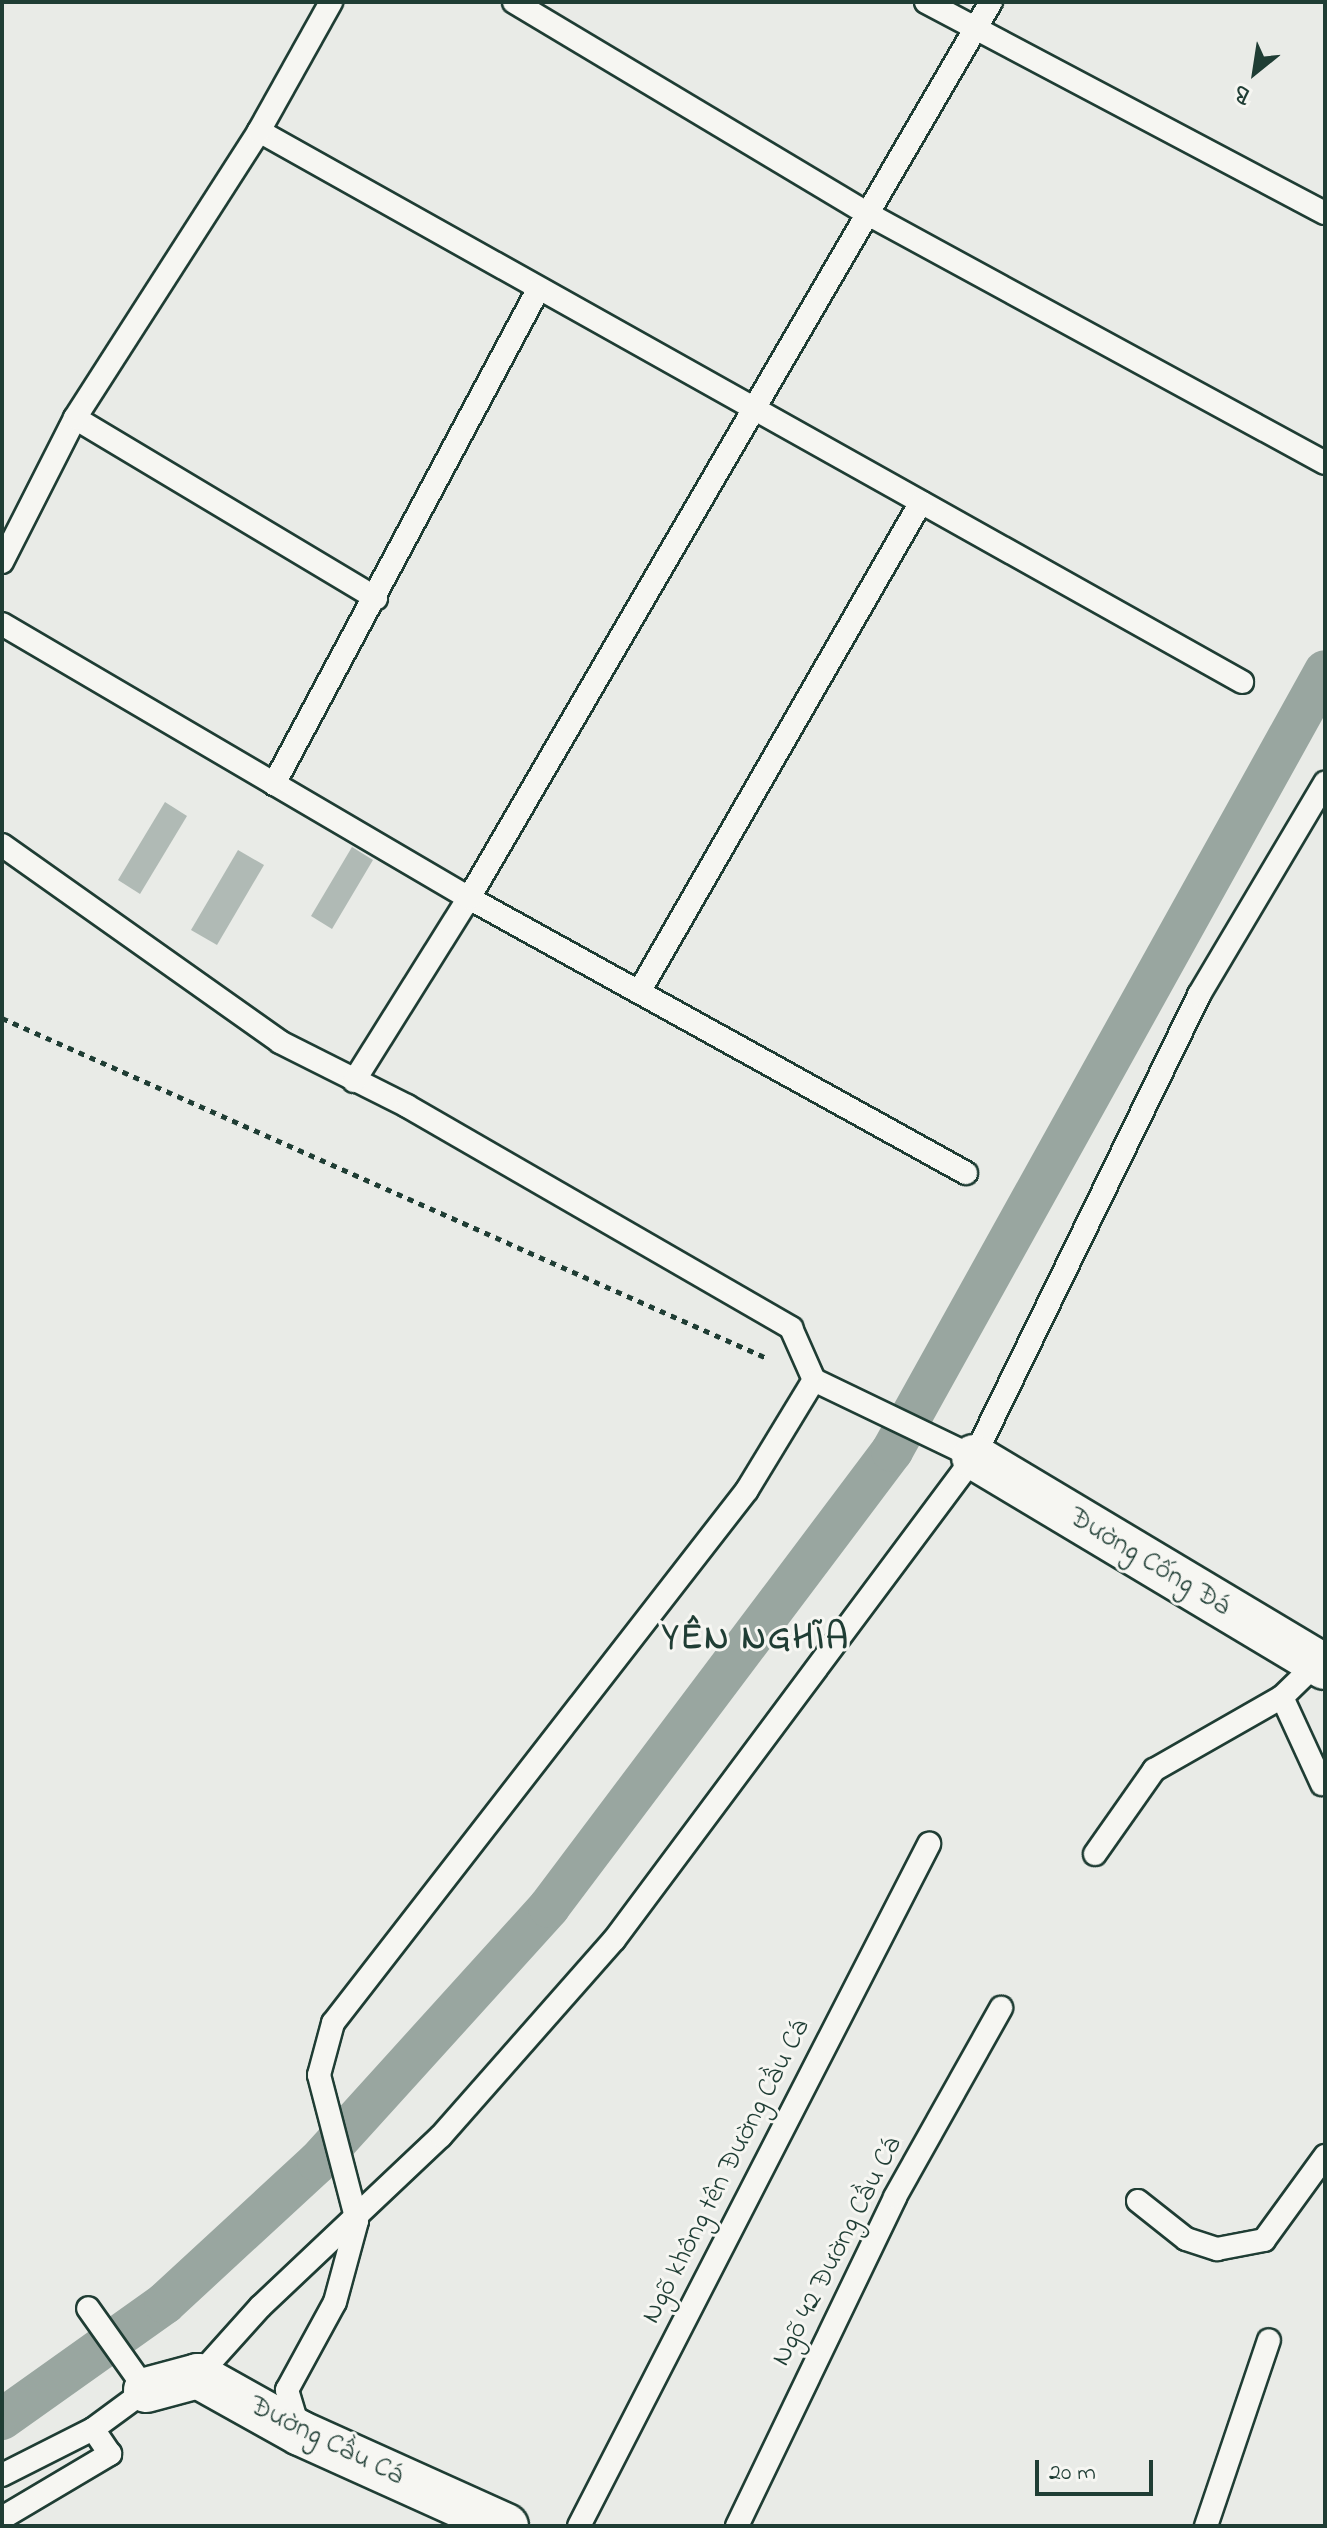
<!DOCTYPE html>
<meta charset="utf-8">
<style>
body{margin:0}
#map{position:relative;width:1327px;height:2528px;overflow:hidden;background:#e9ebe7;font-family:"Indie Flower",sans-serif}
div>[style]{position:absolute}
.canal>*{height:42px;margin:-21px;padding:0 21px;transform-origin:21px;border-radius:21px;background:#99a6a0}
.building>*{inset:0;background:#b0bab5}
.path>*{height:5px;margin-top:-2.5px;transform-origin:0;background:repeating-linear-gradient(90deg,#1f3d34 0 6px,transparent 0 12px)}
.roads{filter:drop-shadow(2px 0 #1f3d34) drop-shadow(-2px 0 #1f3d34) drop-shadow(0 2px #1f3d34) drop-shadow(0 -2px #1f3d34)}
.lane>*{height:22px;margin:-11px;padding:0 11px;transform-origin:11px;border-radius:11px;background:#f6f6f2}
.street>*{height:44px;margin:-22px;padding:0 22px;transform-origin:22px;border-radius:22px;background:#f6f6f2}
span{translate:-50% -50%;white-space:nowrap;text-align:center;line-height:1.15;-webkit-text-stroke:6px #f6f6f2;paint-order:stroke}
.street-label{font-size:28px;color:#1f3d34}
.district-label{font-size:36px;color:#1f3d34;font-weight:700;letter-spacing:2px}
.frame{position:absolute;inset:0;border:4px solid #1f3d34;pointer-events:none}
.north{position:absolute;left:1215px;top:32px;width:80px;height:80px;-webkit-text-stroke:6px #f6f6f2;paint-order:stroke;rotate:210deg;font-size:22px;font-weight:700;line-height:32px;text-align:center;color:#1f3d34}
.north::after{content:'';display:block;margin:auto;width:28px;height:36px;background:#1f3d34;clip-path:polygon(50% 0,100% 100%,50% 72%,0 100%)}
.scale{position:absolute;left:1035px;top:2460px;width:118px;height:36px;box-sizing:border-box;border:4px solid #1f3d34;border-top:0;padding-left:10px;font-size:24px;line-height:28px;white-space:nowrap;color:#1f3d34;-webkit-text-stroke:6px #f6f6f2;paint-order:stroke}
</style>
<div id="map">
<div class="canal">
<div style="left:2px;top:2419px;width:200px;rotate:-35.4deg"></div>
<div style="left:165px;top:2303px;width:208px;rotate:-42.7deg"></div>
<div style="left:318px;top:2162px;width:344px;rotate:-47.8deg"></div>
<div style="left:549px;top:1907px;width:571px;rotate:-53.05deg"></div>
<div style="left:892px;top:1451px;width:892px;rotate:-60.96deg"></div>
</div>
<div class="building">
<div style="clip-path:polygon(165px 802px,187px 816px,140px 894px,118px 880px)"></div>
<div style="clip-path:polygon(352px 847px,373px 860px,332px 929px,311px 916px)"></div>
<div style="clip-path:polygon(238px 850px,264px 865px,217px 945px,191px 930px)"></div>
</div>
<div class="path">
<div style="left:2px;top:1018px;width:839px;rotate:23.97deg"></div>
</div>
<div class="roads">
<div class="lane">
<div style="left:514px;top:2px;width:413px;rotate:30.9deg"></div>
<div style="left:868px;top:214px;width:520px;rotate:28.58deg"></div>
<div style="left:926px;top:2px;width:451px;rotate:27.9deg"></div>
<div style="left:259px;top:131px;width:1127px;rotate:29.27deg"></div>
<div style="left:75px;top:418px;width:351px;rotate:30.9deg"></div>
<div style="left:2px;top:562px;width:161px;rotate:-63.1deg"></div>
<div style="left:75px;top:418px;width:341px;rotate:-57.3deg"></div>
<div style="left:259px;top:131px;width:148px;rotate:-60.8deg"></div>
<div style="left:2px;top:624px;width:541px;rotate:30.4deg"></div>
<div style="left:469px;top:898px;width:568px;rotate:28.96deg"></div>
<div style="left:274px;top:784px;width:562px;rotate:-61.89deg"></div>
<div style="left:2px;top:845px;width:341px;rotate:35.3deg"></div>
<div style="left:280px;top:1042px;width:142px;rotate:26.7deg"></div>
<div style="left:407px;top:1106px;width:444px;rotate:30deg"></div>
<div style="left:791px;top:1328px;width:57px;rotate:66.1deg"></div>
<div style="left:814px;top:1380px;width:178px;rotate:25.7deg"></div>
<div style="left:639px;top:992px;width:565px;rotate:-60.08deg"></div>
<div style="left:354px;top:1081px;width:216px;rotate:-57.9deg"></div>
<div style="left:469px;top:898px;width:1037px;rotate:-59.78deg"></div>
<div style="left:1282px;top:1697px;width:96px;rotate:65.3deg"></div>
<div style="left:1095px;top:1854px;width:103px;rotate:-54.9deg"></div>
<div style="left:1154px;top:1770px;width:147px;rotate:-29.7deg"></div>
<div style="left:1282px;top:1697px;width:50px;rotate:-44.2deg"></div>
<div style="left:1138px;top:2201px;width:61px;rotate:38.4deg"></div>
<div style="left:1186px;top:2239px;width:33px;rotate:18deg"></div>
<div style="left:1217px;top:2249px;width:48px;rotate:-10.8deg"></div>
<div style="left:1264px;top:2240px;width:104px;rotate:-54deg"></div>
<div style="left:198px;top:2376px;width:93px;rotate:-48.1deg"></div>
<div style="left:260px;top:2307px;width:249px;rotate:-43.4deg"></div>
<div style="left:441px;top:2136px;width:261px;rotate:-48.6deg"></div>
<div style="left:614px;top:1940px;width:602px;rotate:-53.3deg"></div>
<div style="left:974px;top:1457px;width:514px;rotate:-64.03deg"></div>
<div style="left:1199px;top:995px;width:247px;rotate:-59.3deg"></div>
<div style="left:299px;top:2430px;width:42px;rotate:-106.7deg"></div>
<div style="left:287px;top:2390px;width:100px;rotate:-61.4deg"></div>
<div style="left:335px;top:2302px;width:84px;rotate:-74.8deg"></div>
<div style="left:357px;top:2221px;width:151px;rotate:-104.6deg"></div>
<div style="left:319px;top:2075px;width:54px;rotate:-74.9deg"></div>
<div style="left:333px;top:2023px;width:675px;rotate:-52.16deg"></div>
<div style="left:747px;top:1490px;width:129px;rotate:-58.7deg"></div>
<div style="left:2px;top:2475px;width:102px;rotate:-26.8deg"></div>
<div style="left:93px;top:2429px;width:66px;rotate:-36.3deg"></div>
<div style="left:146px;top:2390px;width:100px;rotate:-125.3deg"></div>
<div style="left:2px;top:2518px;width:126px;rotate:-30.7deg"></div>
<div style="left:110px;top:2454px;width:30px;rotate:-124deg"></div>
<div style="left:579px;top:2526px;width:767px;rotate:-62.83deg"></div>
<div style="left:737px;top:2526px;width:365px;rotate:-64.3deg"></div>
<div style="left:895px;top:2197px;width:217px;rotate:-60.7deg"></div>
<div style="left:1206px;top:2526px;width:196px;rotate:-71.3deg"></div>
</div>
<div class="street">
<div style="left:974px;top:1457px;width:409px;rotate:30.9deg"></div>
<div style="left:146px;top:2390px;width:54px;rotate:-15.1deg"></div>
<div style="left:198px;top:2376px;width:117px;rotate:29.2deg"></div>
<div style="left:300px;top:2433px;width:226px;rotate:24.3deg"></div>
</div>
</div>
<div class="street-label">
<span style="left:1149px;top:1563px;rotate:31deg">Đường Cống Đá</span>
<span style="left:727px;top:2172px;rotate:-63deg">Ngõ không tên Đường Cầu Cá</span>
<span style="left:838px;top:2252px;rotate:-63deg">Ngõ 42 Đường Cầu Cá</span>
<span style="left:326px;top:2442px;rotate:26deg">Đường Cầu Cá</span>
</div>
<div class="district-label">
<span style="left:756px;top:1640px">YÊN NGHĨA</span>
</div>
<div class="frame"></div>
<div class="north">B</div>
<div class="scale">20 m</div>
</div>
